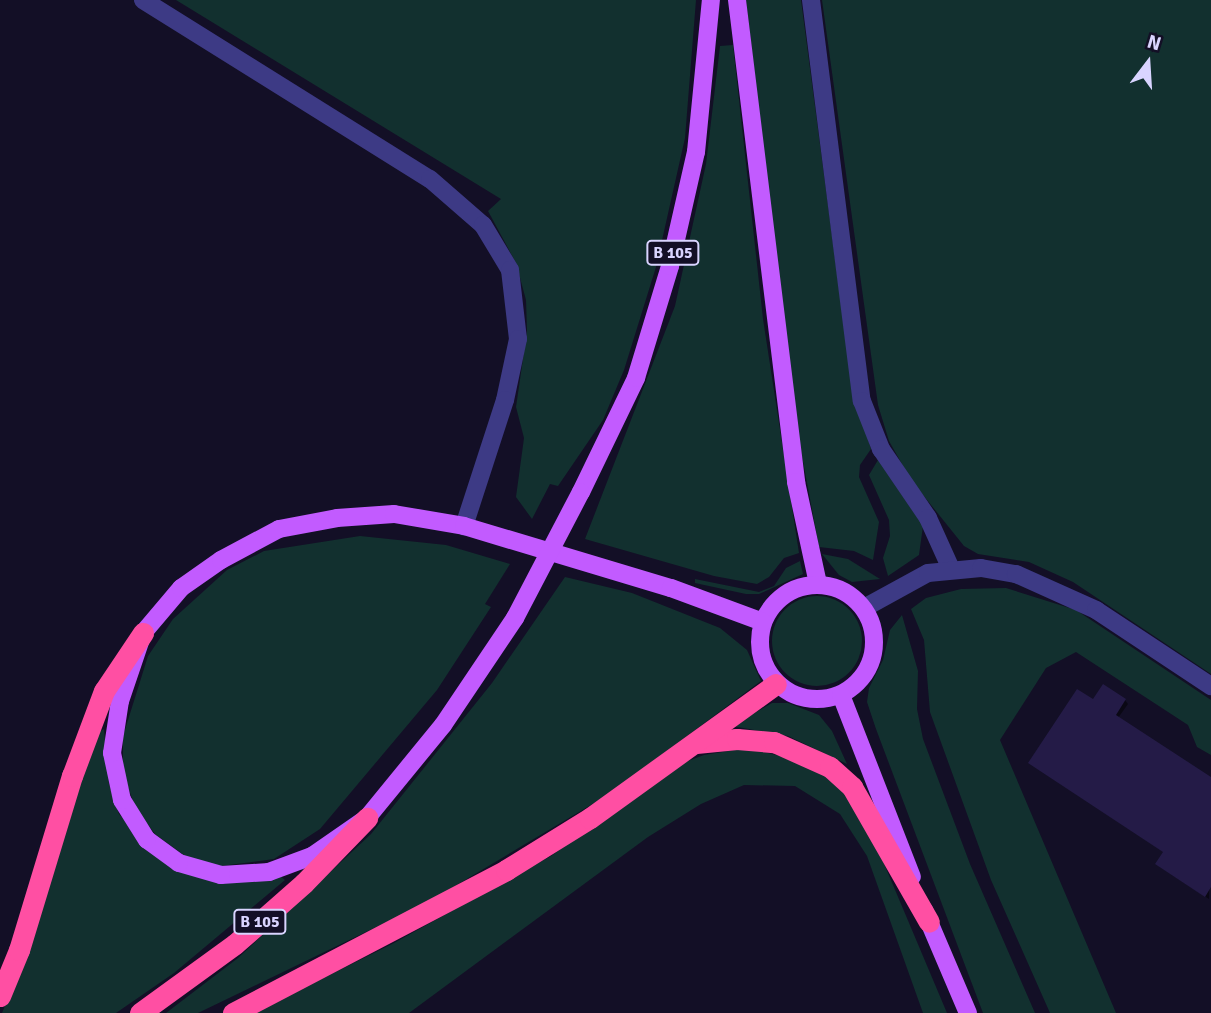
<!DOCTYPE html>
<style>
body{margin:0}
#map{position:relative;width:1211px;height:1013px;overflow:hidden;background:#130f26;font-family:Signika,sans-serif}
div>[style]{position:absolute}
.green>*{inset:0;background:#12302f}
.round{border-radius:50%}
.shadow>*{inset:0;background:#0007}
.building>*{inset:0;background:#241b47}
.minor>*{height:18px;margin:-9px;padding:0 9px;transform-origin:9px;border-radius:9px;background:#3d3a85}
.major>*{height:18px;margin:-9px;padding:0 9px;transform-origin:9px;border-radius:9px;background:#c25bff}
.major>.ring{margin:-9px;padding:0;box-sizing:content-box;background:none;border:18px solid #c25bff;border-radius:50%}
.highway>*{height:21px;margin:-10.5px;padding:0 10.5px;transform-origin:10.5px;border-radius:10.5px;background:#ff4fa3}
.major-bridge>*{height:18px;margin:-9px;padding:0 9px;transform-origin:9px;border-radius:9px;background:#c25bff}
span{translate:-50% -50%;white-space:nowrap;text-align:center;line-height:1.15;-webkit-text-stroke:5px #130f26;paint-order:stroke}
.shield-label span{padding:2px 5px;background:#130f26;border:2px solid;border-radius:5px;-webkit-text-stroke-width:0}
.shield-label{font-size:16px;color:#d9d4ff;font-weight:700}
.north{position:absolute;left:1113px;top:28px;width:70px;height:70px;-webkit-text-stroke:5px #130f26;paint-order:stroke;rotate:17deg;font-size:19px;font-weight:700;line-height:28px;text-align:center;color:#d9d4ff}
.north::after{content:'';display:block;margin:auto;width:24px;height:32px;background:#d9d4ff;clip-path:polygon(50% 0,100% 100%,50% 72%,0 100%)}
</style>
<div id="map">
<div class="green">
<div style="clip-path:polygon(176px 0,696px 0,685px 138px,656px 267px,624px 370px,603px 420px,558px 486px,550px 484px,532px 519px,516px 497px,524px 438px,516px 407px,527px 331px,526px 300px,516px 263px,488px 211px,501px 199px)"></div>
<div style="clip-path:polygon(746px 0,801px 0,851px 380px,871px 449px,860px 465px,859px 477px,879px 522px,873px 560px,854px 551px,819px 547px,796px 424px)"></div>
<div style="clip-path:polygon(822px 0,1211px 0,1211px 674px,1073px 582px,1029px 562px,978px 554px,964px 546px,911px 480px,889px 441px,878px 405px)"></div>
<div style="clip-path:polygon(733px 45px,763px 319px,799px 553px,784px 558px,769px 577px,757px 584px,714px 576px,585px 539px,675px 306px,706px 164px,720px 46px)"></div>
<div style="clip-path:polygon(878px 460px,923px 526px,919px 555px,888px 576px,883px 558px,890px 536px,889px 520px,869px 475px)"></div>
<div style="clip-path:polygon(360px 536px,446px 545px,510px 564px,485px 604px,491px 607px,437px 690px,320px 829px,274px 859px,221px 866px,188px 858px,155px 834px,135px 807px,123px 772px,123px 736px,148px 656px,173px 619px,227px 570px,264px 551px)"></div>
<div style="clip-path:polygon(822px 554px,848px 559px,880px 579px,852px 582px,839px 575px)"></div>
<div style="clip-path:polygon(800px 561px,803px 574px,759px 594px,746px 594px,695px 583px,695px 579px,759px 592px,774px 586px,786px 568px)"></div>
<div style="clip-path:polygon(565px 577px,632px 593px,720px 628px,747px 650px,761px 681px,606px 796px,428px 902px,198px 1013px,166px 1013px,238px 958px,371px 834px,492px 683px)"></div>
<div style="clip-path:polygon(1006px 588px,1076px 610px,1211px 700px,1211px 755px,1197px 747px,1188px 725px,1076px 652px,1046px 668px,1000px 740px,1116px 1013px,1050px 1013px,991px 880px,930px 712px,924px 640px,911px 609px,926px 598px,961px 589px)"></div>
<div class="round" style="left:772px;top:596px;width:90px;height:90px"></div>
<div style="clip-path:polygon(902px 615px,918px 671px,917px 709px,923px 739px,970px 864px,1035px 1013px,983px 1013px,876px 729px,867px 702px,869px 688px,883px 660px,890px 630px)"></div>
<div style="clip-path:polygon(772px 703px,788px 703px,819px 715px,832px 731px,847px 764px,788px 736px,732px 726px)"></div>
<div style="clip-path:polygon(104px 729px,109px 784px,119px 814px,159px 859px,222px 881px,248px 882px,279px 875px,285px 880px,174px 973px,116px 1013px,2px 1013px,35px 933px,94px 734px)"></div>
<div style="clip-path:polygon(747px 748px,805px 762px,839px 785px,866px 821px,947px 1013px,923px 1013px,867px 856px,840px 814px,795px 786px,744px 785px,701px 804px,648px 837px,409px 1013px,253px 1013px,394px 943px,551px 856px,677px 765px,704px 755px)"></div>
</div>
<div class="shadow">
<div style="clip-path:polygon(1125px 700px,1128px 704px,1118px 718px,1211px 779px,1209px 899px,1160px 867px,1164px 852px,1030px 763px,1094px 702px)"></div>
</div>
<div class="building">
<div style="clip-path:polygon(1103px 684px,1126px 699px,1116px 715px,1211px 777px,1211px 887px,1205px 897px,1155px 864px,1163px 852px,1028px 763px,1077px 689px,1093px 699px)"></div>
</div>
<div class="minor">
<div style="left:143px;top:0;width:338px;rotate:32deg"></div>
<div style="left:430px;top:179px;width:70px;rotate:41deg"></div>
<div style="left:483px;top:225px;width:52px;rotate:59deg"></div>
<div style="left:510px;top:270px;width:69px;rotate:83.4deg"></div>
<div style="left:518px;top:339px;width:62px;rotate:102deg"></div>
<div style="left:505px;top:400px;width:133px;rotate:108deg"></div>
<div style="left:811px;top:0;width:404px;rotate:82.8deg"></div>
<div style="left:862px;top:401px;width:52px;rotate:68.4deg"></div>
<div style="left:881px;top:449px;width:83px;rotate:55.7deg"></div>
<div style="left:928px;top:518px;width:56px;rotate:65.7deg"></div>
<div style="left:864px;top:608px;width:73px;rotate:-28.7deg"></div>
<div style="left:928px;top:573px;width:53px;rotate:-5.4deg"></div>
<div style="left:981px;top:568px;width:36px;rotate:10deg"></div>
<div style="left:1016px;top:574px;width:88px;rotate:24.2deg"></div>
<div style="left:1096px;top:610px;width:138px;rotate:33.5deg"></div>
</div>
<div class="major">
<div style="left:737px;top:0;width:486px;rotate:83deg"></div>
<div style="left:796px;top:482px;width:104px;rotate:77.8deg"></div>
<div style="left:581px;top:492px;width:127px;rotate:-64.2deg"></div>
<div style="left:636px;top:378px;width:117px;rotate:-73.1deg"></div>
<div style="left:670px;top:266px;width:117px;rotate:-77.2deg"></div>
<div style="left:696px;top:152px;width:153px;rotate:-84.4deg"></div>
<div class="ring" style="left:760px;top:585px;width:96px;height:96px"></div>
<div style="left:515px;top:618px;width:129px;rotate:123.9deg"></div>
<div style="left:443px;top:725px;width:120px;rotate:129.3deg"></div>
<div style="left:367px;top:818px;width:67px;rotate:145.4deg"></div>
<div style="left:312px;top:856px;width:46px;rotate:159.6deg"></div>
<div style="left:269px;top:872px;width:48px;rotate:176.4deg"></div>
<div style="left:221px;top:875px;width:44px;rotate:-164.1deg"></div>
<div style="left:179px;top:863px;width:39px;rotate:-144deg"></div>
<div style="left:147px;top:840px;width:47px;rotate:-122deg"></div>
<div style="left:122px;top:800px;width:48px;rotate:-102deg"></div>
<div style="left:112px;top:753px;width:53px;rotate:-81.3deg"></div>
<div style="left:120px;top:701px;width:72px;rotate:-71.3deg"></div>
<div style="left:143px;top:633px;width:59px;rotate:-49.8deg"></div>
<div style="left:181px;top:588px;width:49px;rotate:-35deg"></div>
<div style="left:221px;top:560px;width:66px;rotate:-28.1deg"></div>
<div style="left:279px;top:529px;width:59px;rotate:-10.7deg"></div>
<div style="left:337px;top:518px;width:57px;rotate:-4deg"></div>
<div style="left:394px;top:514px;width:71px;rotate:9.7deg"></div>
<div style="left:464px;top:526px;width:216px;rotate:16.7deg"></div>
<div style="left:671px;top:588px;width:98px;rotate:20.3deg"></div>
<div style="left:841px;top:695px;width:195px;rotate:68.7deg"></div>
<div style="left:924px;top:910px;width:112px;rotate:66.9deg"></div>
</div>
<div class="highway">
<div style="left:696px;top:743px;width:41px;rotate:-5.6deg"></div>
<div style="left:737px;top:739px;width:37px;rotate:5deg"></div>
<div style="left:774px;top:742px;width:61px;rotate:24.1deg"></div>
<div style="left:830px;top:767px;width:30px;rotate:42deg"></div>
<div style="left:852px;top:787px;width:155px;rotate:60.3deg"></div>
<div style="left:0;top:996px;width:50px;rotate:-67.6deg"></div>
<div style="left:19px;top:950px;width:182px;rotate:-73.1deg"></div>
<div style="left:72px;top:776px;width:91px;rotate:-69.4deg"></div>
<div style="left:104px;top:691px;width:70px;rotate:-56.1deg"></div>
<div style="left:140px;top:1013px;width:117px;rotate:-36deg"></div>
<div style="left:235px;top:944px;width:92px;rotate:-41.5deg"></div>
<div style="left:304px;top:883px;width:91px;rotate:-45.9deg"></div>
<div style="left:233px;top:1013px;width:308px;rotate:-27.6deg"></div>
<div style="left:506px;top:870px;width:99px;rotate:-31.8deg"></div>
<div style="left:590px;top:818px;width:229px;rotate:-35.8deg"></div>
</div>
<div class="major-bridge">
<div style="left:515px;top:618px;width:142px;rotate:-62.4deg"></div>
</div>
<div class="shield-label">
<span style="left:673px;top:253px">B 105</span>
<span style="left:260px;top:922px">B 105</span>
</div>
<div class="north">N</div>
</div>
